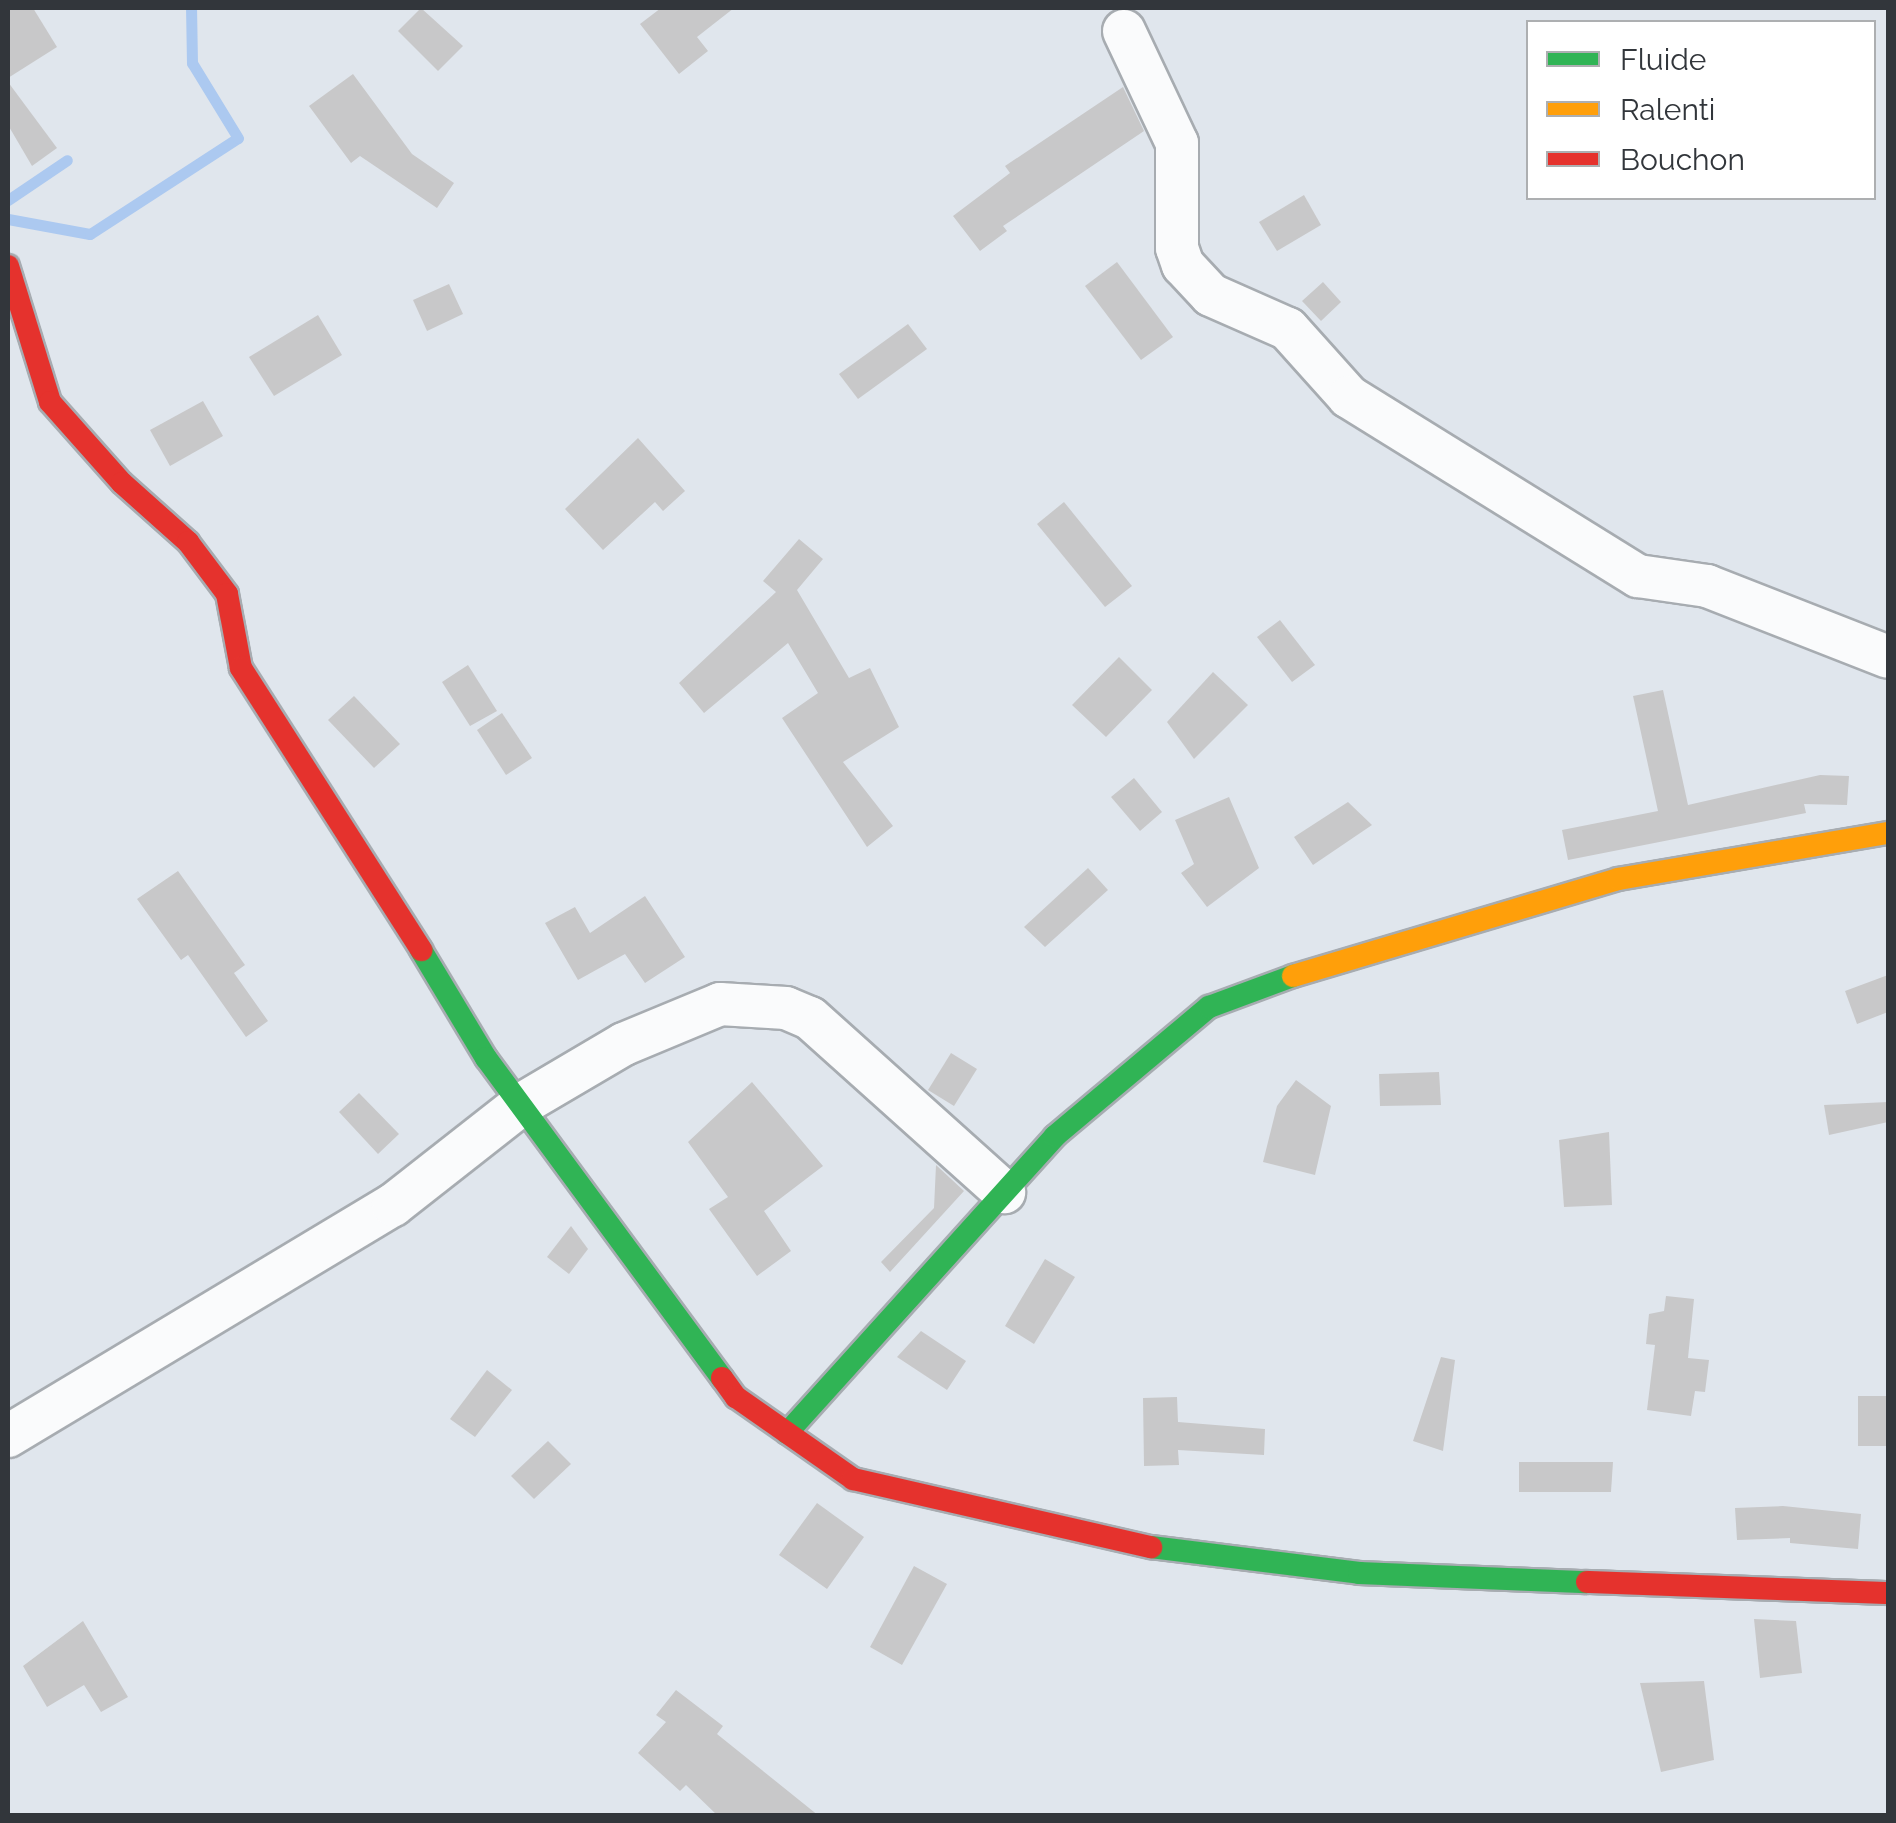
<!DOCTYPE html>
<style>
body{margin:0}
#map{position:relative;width:1896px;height:1823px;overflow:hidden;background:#e0e6ed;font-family:Raleway,sans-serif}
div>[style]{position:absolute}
.stream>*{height:11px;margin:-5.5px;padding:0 5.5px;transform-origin:5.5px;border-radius:5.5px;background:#acc9f0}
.building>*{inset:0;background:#c8c8c9}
.roads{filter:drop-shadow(2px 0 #a7acb1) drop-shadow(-2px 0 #a7acb1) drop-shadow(0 2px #a7acb1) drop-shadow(0 -2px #a7acb1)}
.street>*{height:42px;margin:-21px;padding:0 21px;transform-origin:21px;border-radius:21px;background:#fafbfc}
.fast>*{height:22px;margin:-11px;padding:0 11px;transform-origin:11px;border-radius:11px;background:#30b455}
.slow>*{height:22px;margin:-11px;padding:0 11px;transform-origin:11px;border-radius:11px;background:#ff9f0a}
.jam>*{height:22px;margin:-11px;padding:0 11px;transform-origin:11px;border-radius:11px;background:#e5322d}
span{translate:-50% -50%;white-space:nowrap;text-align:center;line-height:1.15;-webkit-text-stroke:8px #fff;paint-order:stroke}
.frame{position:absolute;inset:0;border:10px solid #32363b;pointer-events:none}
.legend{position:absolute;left:1526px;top:20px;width:350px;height:180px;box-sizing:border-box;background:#fff;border:2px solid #adafb1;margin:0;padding:12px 18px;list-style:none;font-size:30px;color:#32363b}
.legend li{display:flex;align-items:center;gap:20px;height:50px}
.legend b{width:50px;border:2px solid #adafb1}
</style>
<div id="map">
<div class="stream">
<div style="left:8px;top:200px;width:71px;rotate:-34.1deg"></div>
<div style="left:8px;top:219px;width:83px;rotate:10.4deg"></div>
<div style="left:90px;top:234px;width:176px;rotate:-33deg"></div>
<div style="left:238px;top:138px;width:88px;rotate:-121.5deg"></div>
<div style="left:192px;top:63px;width:55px;rotate:-91deg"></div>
</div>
<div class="building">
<div style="clip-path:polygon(8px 8px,33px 8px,57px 47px,8px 78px)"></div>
<div style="clip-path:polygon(421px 8px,463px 46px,438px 71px,398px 31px)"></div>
<div style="clip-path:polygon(661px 8px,734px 8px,697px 37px,708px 51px,679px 74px,640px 24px)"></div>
<div style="clip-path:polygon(353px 74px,412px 154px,454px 183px,437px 208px,360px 156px,351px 163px,309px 106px)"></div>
<div style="clip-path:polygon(8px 82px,57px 148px,32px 166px,8px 125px)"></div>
<div style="clip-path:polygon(1123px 87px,1144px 131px,1003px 226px,1007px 231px,980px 251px,953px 216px,1010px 173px,1005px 166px)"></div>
<div style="clip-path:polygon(1304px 195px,1321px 225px,1277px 251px,1259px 222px)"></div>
<div style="clip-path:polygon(1117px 262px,1173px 337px,1141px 360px,1085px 286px)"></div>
<div style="clip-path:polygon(1323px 282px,1341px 302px,1321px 321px,1302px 301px)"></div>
<div style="clip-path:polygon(449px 284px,463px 314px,427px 331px,413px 300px)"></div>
<div style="clip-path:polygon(318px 315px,342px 355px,274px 396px,249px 357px)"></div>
<div style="clip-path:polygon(908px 324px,927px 349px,858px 399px,839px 374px)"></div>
<div style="clip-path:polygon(203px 401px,223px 436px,170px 466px,150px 430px)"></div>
<div style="clip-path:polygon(638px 438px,685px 491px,663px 511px,655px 502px,603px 550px,565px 509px)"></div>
<div style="clip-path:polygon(1064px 502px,1132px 586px,1105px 607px,1037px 524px)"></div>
<div style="clip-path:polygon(799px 539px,823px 559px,797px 590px,849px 678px,870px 668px,899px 727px,843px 762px,893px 826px,867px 847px,782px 718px,818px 693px,788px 643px,704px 713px,679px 683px,776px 592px,763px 581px)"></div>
<div style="clip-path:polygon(1280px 620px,1315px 665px,1292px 682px,1257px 637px)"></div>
<div style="clip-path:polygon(1119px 657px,1152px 690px,1106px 737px,1072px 705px)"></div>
<div style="clip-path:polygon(468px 665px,497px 711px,470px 726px,442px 682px)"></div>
<div style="clip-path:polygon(1213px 672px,1248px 705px,1194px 759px,1167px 722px)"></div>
<div style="clip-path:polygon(1663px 690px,1688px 805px,1820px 775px,1849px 776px,1847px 805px,1804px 804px,1806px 813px,1568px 860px,1562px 830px,1658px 811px,1633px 696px)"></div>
<div style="clip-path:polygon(354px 696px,400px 744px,374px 768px,328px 720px)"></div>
<div style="clip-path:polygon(502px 713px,532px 758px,506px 775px,477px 730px)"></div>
<div style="clip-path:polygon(1134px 778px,1162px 812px,1140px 831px,1111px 797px)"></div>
<div style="clip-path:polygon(1229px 797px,1259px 868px,1207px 907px,1181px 873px,1194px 864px,1175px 820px)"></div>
<div style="clip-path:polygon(1348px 802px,1372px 825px,1313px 865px,1294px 837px)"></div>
<div style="clip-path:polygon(1088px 868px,1108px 890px,1045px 947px,1024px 927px)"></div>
<div style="clip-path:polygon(178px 871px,245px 965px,234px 973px,268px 1021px,246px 1037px,188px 955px,181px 960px,137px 899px)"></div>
<div style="clip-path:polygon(645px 896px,685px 957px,645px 983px,625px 954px,578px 980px,545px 923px,575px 907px,590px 933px)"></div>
<div style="clip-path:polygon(1888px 975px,1888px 1012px,1857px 1024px,1845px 991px)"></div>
<div style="clip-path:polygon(951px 1053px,977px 1069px,954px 1106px,928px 1090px)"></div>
<div style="clip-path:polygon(1439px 1072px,1441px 1105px,1380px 1106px,1379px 1074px)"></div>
<div style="clip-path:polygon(1296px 1080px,1331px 1106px,1315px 1175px,1263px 1162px,1277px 1106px)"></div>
<div style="clip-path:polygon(752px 1082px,823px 1166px,764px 1211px,791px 1251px,757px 1276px,709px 1209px,728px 1197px,688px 1142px)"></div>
<div style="clip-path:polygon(359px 1093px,399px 1134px,378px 1154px,339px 1112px)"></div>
<div style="clip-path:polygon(1888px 1102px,1888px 1122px,1829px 1135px,1824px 1105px)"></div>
<div style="clip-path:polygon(1609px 1132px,1612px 1205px,1564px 1207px,1559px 1140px)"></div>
<div style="clip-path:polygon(936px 1165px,964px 1191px,890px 1272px,881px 1262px,934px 1208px)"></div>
<div style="clip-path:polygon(571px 1226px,588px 1249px,569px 1274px,547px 1257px)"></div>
<div style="clip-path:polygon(1045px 1259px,1075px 1277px,1034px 1344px,1005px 1326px)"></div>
<div style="clip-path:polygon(1666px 1296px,1694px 1299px,1688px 1358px,1709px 1360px,1705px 1392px,1695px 1391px,1691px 1416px,1647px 1410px,1655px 1345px,1646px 1344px,1649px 1314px,1664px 1311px)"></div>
<div style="clip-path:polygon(921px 1331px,966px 1361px,947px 1390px,897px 1357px)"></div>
<div style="clip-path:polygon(1441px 1357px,1455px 1360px,1443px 1451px,1413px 1441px)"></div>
<div style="clip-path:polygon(487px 1370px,512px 1390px,475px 1437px,450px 1419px)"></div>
<div style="clip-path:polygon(1858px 1396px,1888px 1396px,1888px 1446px,1858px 1446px)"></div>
<div style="clip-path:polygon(1177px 1397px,1178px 1422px,1265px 1429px,1264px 1455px,1178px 1450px,1179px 1465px,1144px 1466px,1143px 1398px)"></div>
<div style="clip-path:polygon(548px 1441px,571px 1464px,534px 1499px,511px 1476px)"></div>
<div style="clip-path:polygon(1519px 1462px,1613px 1462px,1611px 1492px,1519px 1492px)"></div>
<div style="clip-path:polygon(817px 1503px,864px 1537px,827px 1589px,779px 1555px)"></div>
<div style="clip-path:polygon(1783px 1506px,1861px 1514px,1858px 1549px,1790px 1543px,1790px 1538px,1737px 1540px,1735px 1508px)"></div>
<div style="clip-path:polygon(914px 1566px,947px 1584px,902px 1665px,870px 1647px)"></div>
<div style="clip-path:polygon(1754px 1619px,1796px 1621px,1802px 1673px,1760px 1678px)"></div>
<div style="clip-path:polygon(83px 1621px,128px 1697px,101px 1712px,84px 1685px,47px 1707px,23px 1666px)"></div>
<div style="clip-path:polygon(1704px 1681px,1714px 1760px,1661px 1772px,1640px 1683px)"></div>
<div style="clip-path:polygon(676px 1690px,723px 1726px,717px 1734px,819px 1816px,718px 1816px,686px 1785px,680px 1791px,638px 1753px,666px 1722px,656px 1715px)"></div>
</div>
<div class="roads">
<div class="street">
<div style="left:1124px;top:31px;width:124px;rotate:64.7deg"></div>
<div style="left:1177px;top:143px;width:105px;rotate:90deg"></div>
<div style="left:1177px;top:248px;width:18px;rotate:71deg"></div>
<div style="left:1183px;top:265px;width:41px;rotate:47deg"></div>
<div style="left:1211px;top:295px;width:84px;rotate:23.8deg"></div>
<div style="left:1288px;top:329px;width:91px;rotate:48.1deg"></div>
<div style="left:1349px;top:397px;width:340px;rotate:31.8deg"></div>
<div style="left:1638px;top:576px;width:70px;rotate:8.2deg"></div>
<div style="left:1707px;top:586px;width:194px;rotate:21.4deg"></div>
<div style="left:8px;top:1436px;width:449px;rotate:-31deg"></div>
<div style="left:393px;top:1205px;width:164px;rotate:-38.1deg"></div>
<div style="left:522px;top:1104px;width:118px;rotate:-30.5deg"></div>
<div style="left:624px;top:1044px;width:104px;rotate:-22.6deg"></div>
<div style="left:720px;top:1004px;width:66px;rotate:3.5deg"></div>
<div style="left:786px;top:1008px;width:26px;rotate:23deg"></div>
<div style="left:810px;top:1018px;width:261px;rotate:41.9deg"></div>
</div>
<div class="fast">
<div style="left:421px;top:950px;width:126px;rotate:59deg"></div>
<div style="left:486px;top:1058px;width:398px;rotate:53.6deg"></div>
<div style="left:787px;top:1433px;width:400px;rotate:-47.9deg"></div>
<div style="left:1055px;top:1136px;width:201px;rotate:-40deg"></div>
<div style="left:1209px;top:1007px;width:90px;rotate:-20.3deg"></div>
<div style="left:1151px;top:1547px;width:210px;rotate:7.1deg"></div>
<div style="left:1359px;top:1573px;width:228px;rotate:2.3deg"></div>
</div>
<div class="slow">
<div style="left:1293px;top:976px;width:339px;rotate:-16.6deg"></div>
<div style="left:1618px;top:879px;width:274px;rotate:-9.7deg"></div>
</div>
<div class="jam">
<div style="left:8px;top:266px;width:142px;rotate:72.8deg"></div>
<div style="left:50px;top:402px;width:108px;rotate:48.4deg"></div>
<div style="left:122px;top:483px;width:89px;rotate:41.8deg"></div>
<div style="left:188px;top:542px;width:65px;rotate:53.1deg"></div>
<div style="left:227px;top:594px;width:75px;rotate:79.3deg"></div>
<div style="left:241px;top:668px;width:335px;rotate:57.4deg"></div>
<div style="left:722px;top:1378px;width:24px;rotate:54deg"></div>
<div style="left:736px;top:1397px;width:143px;rotate:35deg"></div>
<div style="left:853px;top:1479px;width:306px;rotate:12.9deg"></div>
<div style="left:1587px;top:1582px;width:301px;rotate:2.1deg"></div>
</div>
</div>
<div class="frame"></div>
<ul class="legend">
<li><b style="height:12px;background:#30b455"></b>Fluide</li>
<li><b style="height:12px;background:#ff9f0a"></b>Ralenti</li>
<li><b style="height:12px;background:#e5322d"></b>Bouchon</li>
</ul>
</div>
